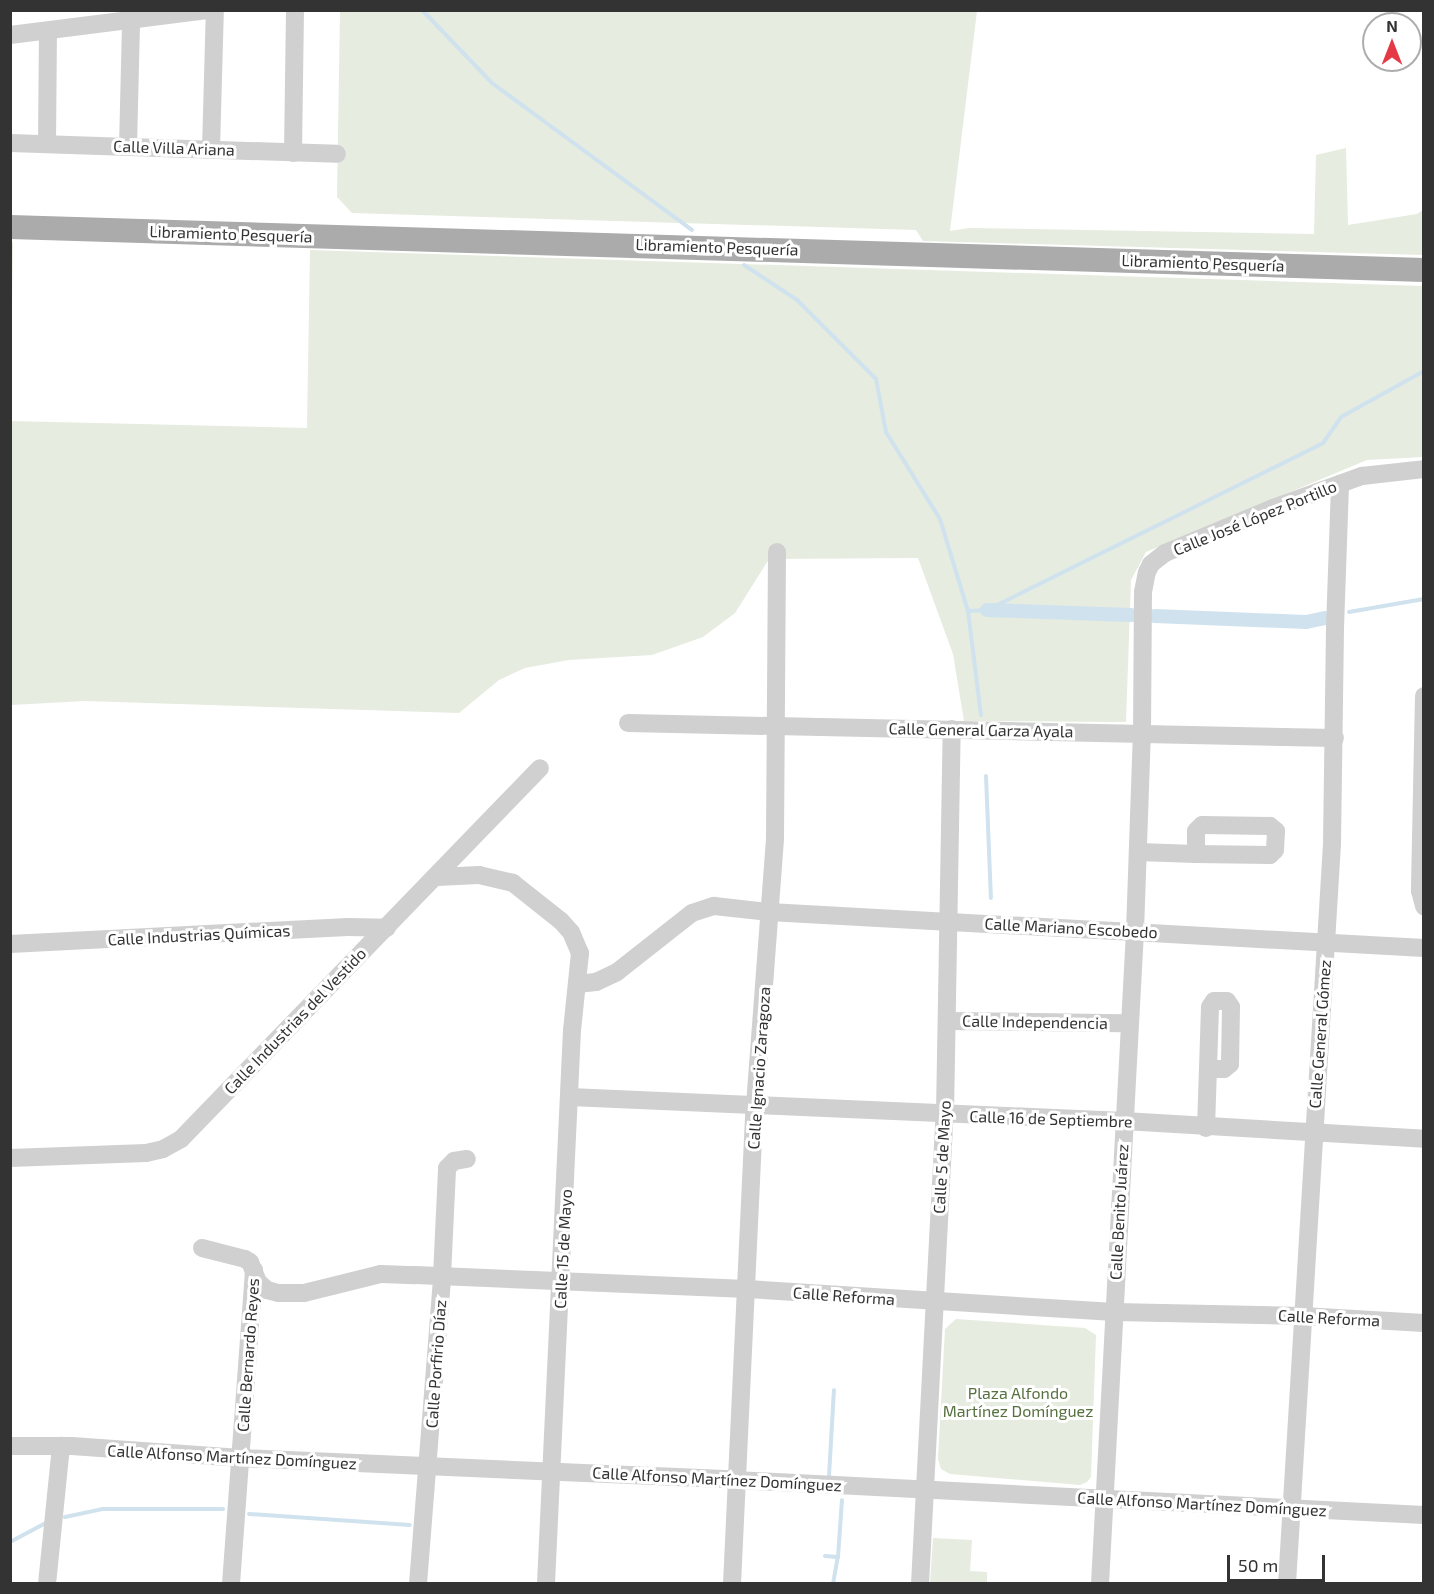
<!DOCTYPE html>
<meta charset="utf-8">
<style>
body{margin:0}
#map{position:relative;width:1434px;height:1594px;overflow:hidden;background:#fff;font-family:"Exo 2",sans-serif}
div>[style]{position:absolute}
.green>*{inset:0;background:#e6ecdf}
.stream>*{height:4px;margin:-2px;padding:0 2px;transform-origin:2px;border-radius:2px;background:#cfe2ee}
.canal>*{height:14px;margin:-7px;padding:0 7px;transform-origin:7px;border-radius:7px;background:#cfe2ee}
.minor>*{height:18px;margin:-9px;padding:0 9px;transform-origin:9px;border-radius:9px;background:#d0d0d0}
.major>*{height:24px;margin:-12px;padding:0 12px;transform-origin:12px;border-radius:12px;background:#ababab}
span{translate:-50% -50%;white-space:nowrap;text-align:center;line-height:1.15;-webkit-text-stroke:6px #fff;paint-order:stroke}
.street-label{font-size:16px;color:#333}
.park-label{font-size:16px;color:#56703f}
.frame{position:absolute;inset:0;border:12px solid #333;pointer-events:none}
.north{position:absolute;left:1362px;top:12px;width:60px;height:60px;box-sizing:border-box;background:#fff;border:2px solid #adadad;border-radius:50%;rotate:0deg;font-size:16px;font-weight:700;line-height:24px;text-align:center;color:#333}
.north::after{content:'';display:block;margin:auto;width:21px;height:27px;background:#e63946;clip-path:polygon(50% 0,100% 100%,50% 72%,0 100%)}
.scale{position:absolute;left:1227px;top:1555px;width:98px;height:27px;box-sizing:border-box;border:3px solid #333;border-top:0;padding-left:8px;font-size:18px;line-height:21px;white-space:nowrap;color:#333;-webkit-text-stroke:4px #fff;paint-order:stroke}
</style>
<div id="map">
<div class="green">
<div style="clip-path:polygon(340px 11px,977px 11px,950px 231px,969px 228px,1314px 234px,1316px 155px,1346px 148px,1348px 225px,1417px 214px,1423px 210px,1423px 255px,923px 241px,916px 230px,352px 213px,337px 197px)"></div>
<div style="clip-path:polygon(11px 242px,13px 242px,11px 374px,10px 242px)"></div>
<div style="clip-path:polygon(310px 250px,1423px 286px,1423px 457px,1367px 460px,1146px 552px,1131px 580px,1126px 722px,964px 721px,953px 654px,918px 558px,769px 559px,735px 613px,703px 637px,652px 655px,569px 660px,525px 668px,499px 680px,459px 713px,85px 701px,11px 705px,10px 421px,307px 428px)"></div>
<div style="clip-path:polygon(956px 1319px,1085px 1328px,1096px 1335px,1091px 1477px,1087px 1482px,1080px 1485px,950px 1474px,941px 1469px,938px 1459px,945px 1329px)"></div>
<div style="clip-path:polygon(933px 1538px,972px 1540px,970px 1571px,987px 1572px,987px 1583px,930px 1583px)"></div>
</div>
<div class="stream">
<div style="left:422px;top:10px;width:101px;rotate:46.2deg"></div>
<div style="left:492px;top:83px;width:248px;rotate:36.3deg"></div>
<div style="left:744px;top:265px;width:64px;rotate:33.4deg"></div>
<div style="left:797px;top:300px;width:112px;rotate:45deg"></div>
<div style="left:876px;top:379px;width:54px;rotate:79.3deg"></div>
<div style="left:886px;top:432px;width:102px;rotate:58.2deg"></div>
<div style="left:940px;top:519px;width:96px;rotate:73.1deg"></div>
<div style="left:968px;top:611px;width:19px;rotate:-3deg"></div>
<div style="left:987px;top:610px;width:375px;rotate:-26.4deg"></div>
<div style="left:1323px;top:443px;width:32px;rotate:-55deg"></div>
<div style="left:1341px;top:417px;width:95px;rotate:-29deg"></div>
<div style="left:968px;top:611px;width:105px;rotate:82.9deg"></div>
<div style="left:1349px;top:612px;width:76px;rotate:-9.8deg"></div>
<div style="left:986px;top:776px;width:122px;rotate:87.7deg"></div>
<div style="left:829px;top:1476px;width:86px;rotate:-86.7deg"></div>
<div style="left:249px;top:1514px;width:161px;rotate:3.9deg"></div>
<div style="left:65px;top:1517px;width:38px;rotate:-12deg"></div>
<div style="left:102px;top:1509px;width:121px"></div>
<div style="left:10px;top:1542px;width:40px;rotate:-28deg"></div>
<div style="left:825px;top:1556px;width:13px;rotate:4deg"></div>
<div style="left:833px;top:1584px;width:27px;rotate:-80deg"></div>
<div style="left:838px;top:1557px;width:57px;rotate:-86deg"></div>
</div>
<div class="canal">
<div style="left:987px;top:610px;width:144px;rotate:2deg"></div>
<div style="left:1155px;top:616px;width:151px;rotate:2.3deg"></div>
<div style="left:1306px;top:622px;width:19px;rotate:-12deg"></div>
</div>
<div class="minor">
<div style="left:10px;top:35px;width:201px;rotate:-7.2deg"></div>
<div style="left:10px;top:143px;width:327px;rotate:1.9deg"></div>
<div style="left:47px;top:144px;width:113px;rotate:-89.5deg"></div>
<div style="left:128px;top:147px;width:125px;rotate:-88.6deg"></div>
<div style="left:211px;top:149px;width:139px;rotate:-88.4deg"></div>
<div style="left:293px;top:153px;width:143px;rotate:-89.2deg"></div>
<div style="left:1424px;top:696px;width:195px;rotate:91.2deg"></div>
<div style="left:1420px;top:891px;width:16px;rotate:75deg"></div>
<div style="left:628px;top:723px;width:707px;rotate:1.22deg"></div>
<div style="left:1138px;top:852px;width:58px;rotate:2deg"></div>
<div style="left:1196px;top:854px;width:74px;rotate:0.8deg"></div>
<div style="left:1270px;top:855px;width:7px;rotate:-45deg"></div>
<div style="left:1275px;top:850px;width:19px;rotate:-87deg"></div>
<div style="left:1276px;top:831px;width:8px;rotate:-140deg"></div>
<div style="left:1270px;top:826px;width:68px;rotate:-179.2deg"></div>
<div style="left:1202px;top:825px;width:8px;rotate:135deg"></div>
<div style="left:1196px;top:831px;width:23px;rotate:90deg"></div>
<div style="left:437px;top:877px;width:42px;rotate:-2.7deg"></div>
<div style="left:479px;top:875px;width:35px;rotate:13deg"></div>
<div style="left:513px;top:883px;width:61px;rotate:38.4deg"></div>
<div style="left:561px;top:921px;width:15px;rotate:48deg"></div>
<div style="left:571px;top:932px;width:23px;rotate:67deg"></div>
<div style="left:580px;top:953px;width:77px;rotate:95.9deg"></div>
<div style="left:572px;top:1030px;width:555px;rotate:92.69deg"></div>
<div style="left:10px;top:944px;width:338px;rotate:-2.9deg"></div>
<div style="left:348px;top:927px;width:39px;rotate:1deg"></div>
<div style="left:577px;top:984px;width:19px;rotate:-6deg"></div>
<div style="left:596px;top:982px;width:23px;rotate:-25deg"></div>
<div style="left:617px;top:972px;width:95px;rotate:-38.2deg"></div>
<div style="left:692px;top:913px;width:23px;rotate:-18deg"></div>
<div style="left:714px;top:906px;width:55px;rotate:6.2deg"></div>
<div style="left:769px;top:912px;width:656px;rotate:3.15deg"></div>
<div style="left:948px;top:1021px;width:174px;rotate:0.7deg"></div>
<div style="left:570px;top:1097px;width:555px;rotate:2.48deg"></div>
<div style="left:1124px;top:1121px;width:301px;rotate:3.4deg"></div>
<div style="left:1206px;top:1128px;width:121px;rotate:-88.1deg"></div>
<div style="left:1210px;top:1007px;width:7px;rotate:-56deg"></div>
<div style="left:1214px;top:1001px;width:13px"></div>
<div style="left:1227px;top:1001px;width:7px;rotate:56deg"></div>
<div style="left:1231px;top:1007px;width:57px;rotate:91deg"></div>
<div style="left:1230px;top:1064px;width:8px;rotate:140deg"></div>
<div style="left:1224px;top:1069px;width:16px;rotate:180deg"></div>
<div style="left:10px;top:1158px;width:136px;rotate:-2.1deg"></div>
<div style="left:146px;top:1153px;width:17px;rotate:-13deg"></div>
<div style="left:163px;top:1149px;width:21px;rotate:-29deg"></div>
<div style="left:181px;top:1139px;width:516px;rotate:-45.94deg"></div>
<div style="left:202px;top:1248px;width:44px;rotate:14.3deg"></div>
<div style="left:245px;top:1259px;width:6px;rotate:31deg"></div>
<div style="left:250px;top:1262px;width:22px;rotate:68deg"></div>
<div style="left:258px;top:1282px;width:12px;rotate:42deg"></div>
<div style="left:267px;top:1290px;width:11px;rotate:15deg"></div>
<div style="left:278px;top:1293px;width:26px"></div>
<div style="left:304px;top:1293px;width:79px;rotate:-13.9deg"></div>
<div style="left:381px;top:1274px;width:34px;rotate:2deg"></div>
<div style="left:415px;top:1275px;width:332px;rotate:2.4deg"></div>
<div style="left:747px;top:1289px;width:368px;rotate:3.6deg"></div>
<div style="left:1114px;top:1312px;width:189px;rotate:1.2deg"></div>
<div style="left:1303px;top:1316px;width:121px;rotate:3.3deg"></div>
<div style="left:10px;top:1446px;width:62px"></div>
<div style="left:72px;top:1446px;width:169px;rotate:4.1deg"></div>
<div style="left:241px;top:1458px;width:495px;rotate:2.5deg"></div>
<div style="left:736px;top:1480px;width:689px;rotate:2.91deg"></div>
<div style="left:47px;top:1584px;width:139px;rotate:-84.2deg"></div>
<div style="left:231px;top:1584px;width:315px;rotate:-85.8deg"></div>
<div style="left:418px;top:1584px;width:309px;rotate:-85.5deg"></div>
<div style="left:442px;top:1276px;width:108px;rotate:-87.3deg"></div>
<div style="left:447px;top:1168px;width:10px;rotate:-45deg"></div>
<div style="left:454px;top:1161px;width:13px;rotate:-9deg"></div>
<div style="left:732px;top:1584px;width:480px;rotate:-87.3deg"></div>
<div style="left:755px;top:1105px;width:268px;rotate:-85.7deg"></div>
<div style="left:775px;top:838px;width:286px;rotate:-89.6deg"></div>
<div style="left:920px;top:1584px;width:471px;rotate:-87deg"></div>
<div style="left:945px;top:1114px;width:385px;rotate:-89deg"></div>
<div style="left:1100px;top:1584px;width:654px;rotate:-86.93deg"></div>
<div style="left:1135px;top:931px;width:198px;rotate:-88deg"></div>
<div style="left:1142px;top:733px;width:141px;rotate:-89.6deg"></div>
<div style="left:1143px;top:592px;width:20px;rotate:-79deg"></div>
<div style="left:1147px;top:572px;width:9px;rotate:-63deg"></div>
<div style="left:1151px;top:564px;width:18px;rotate:-38deg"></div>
<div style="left:1165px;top:553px;width:117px;rotate:-22.6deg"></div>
<div style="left:1273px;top:508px;width:95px;rotate:-19.8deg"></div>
<div style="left:1362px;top:476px;width:62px;rotate:-6.4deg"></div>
<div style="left:1287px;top:1584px;width:742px;rotate:-86.52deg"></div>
<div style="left:1332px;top:843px;width:215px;rotate:-89.2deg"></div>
<div style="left:1335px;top:628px;width:144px;rotate:-88deg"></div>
</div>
<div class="major">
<div style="left:10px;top:227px;width:1415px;rotate:1.74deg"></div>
</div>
<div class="street-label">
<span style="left:174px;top:148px;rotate:2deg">Calle Villa Ariana</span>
<span style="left:231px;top:234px;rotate:2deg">Libramiento Pesquería</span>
<span style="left:717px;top:247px;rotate:2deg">Libramiento Pesquería</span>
<span style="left:1203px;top:263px;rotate:2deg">Libramiento Pesquería</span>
<span style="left:1255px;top:518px;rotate:-22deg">Calle José López Portillo</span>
<span style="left:981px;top:730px;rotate:1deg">Calle General Garza Ayala</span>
<span style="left:1071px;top:928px;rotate:3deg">Calle Mariano Escobedo</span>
<span style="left:199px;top:935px;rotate:-3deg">Calle Industrias Químicas</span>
<span style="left:295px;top:1021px;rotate:-46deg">Calle Industrias del Vestido</span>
<span style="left:1035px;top:1022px;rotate:1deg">Calle Independencia</span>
<span style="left:1320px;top:1034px;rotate:-86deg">Calle General Gómez</span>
<span style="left:759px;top:1068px;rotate:-86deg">Calle Ignacio Zaragoza</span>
<span style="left:1051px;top:1119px;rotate:2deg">Calle 16 de Septiembre</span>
<span style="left:942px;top:1157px;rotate:-87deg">Calle 5 de Mayo</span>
<span style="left:1119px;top:1212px;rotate:-87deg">Calle Benito Juárez</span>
<span style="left:563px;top:1249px;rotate:-87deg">Calle 15 de Mayo</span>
<span style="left:844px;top:1296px;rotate:4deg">Calle Reforma</span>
<span style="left:1329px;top:1318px;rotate:3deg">Calle Reforma</span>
<span style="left:248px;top:1355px;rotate:-86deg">Calle Bernardo Reyes</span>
<span style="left:436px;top:1364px;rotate:-86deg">Calle Porfirio Díaz</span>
<span style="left:232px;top:1457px;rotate:3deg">Calle Alfonso Martínez Domínguez</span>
<span style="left:717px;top:1479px;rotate:3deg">Calle Alfonso Martínez Domínguez</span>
<span style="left:1202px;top:1504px;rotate:3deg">Calle Alfonso Martínez Domínguez</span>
</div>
<div class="park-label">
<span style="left:1018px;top:1402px">Plaza Alfondo<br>Martínez Domínguez</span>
</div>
<div class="frame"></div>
<div class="north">N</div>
<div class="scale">50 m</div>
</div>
